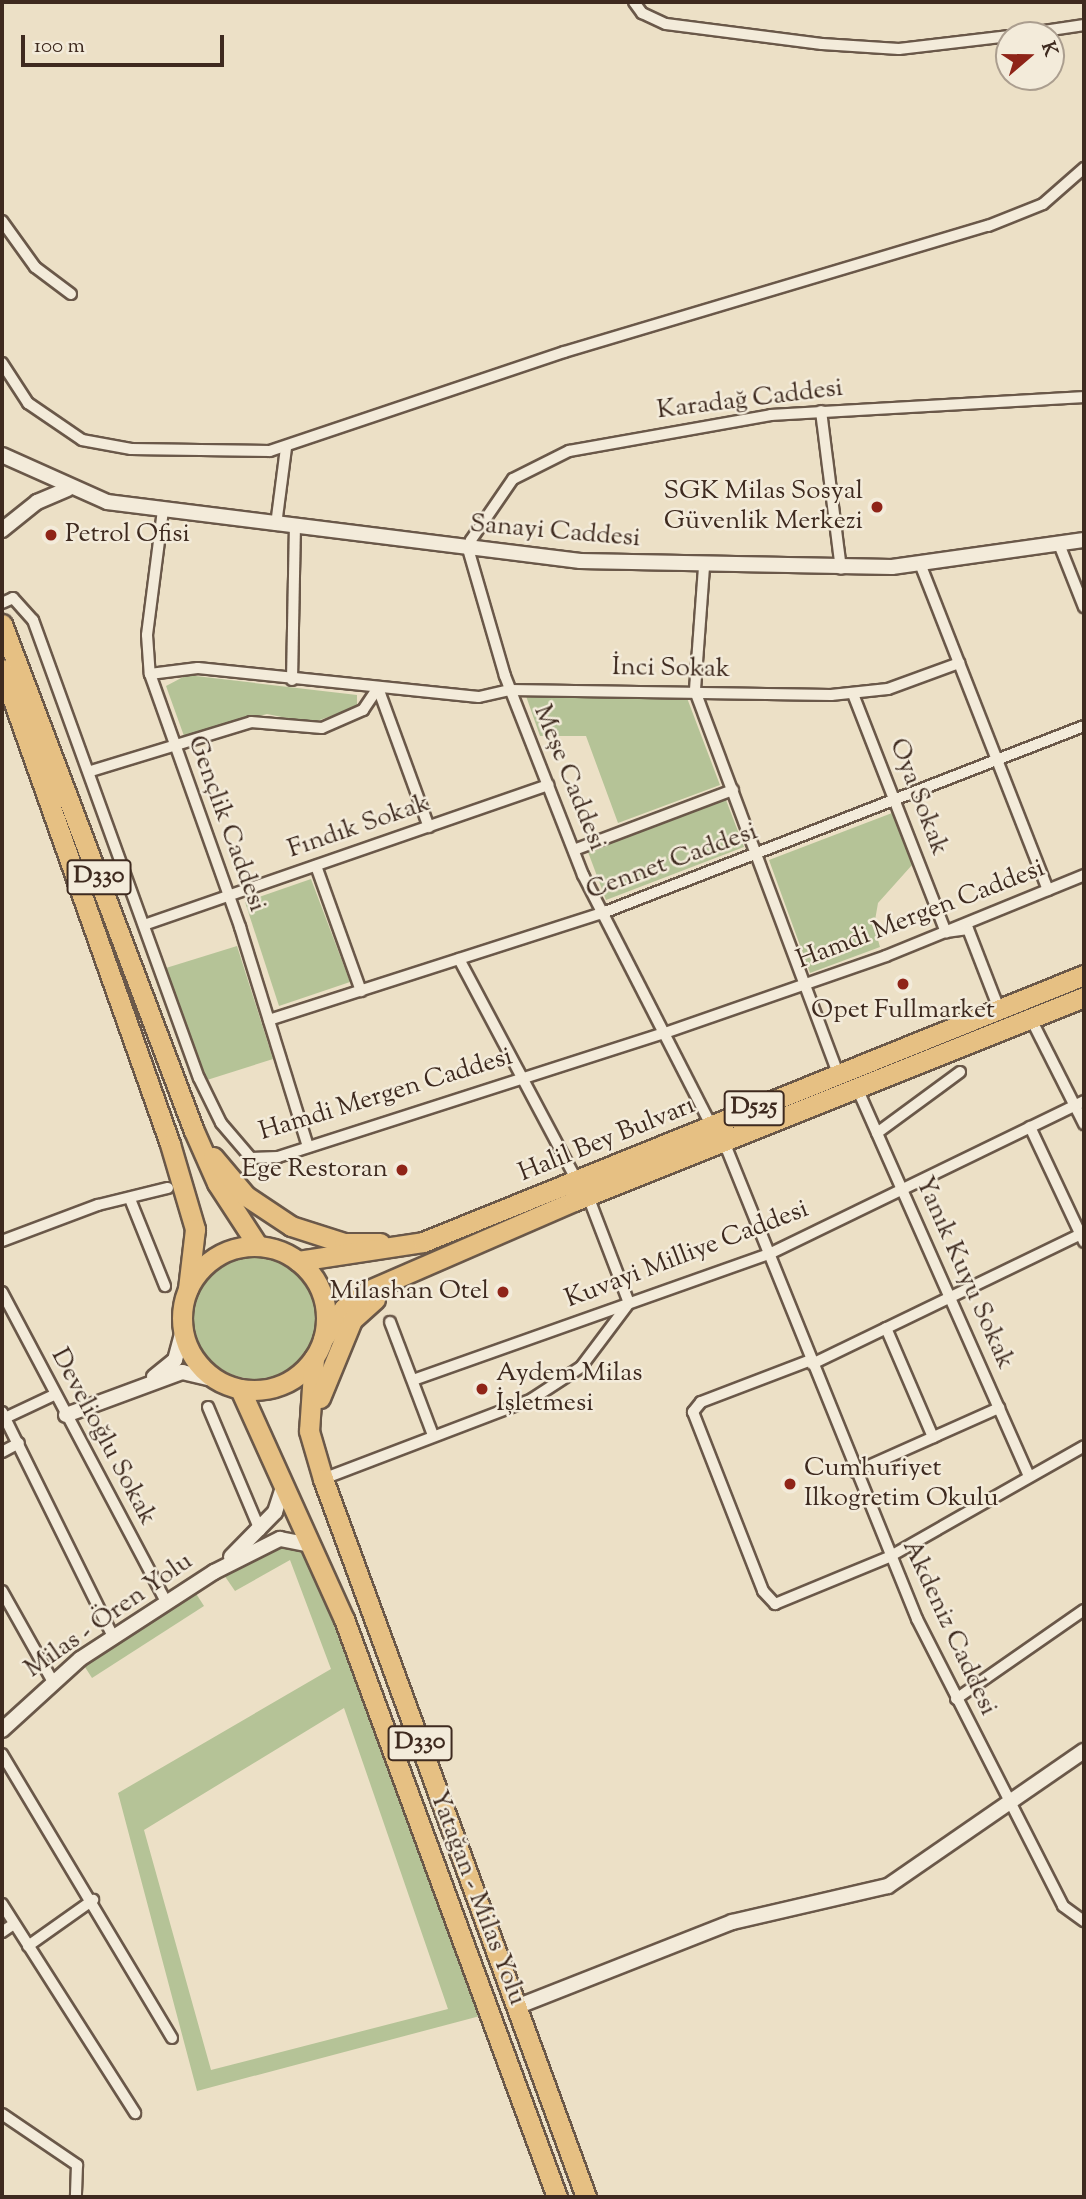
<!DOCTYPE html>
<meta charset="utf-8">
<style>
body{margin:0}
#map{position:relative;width:1086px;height:2199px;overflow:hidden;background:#ece0c6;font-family:"Sorts Mill Goudy",serif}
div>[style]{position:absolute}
.green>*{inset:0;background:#b5c397}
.round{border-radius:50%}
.roads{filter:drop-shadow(2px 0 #6a5849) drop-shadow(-2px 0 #6a5849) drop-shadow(0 2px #6a5849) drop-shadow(0 -2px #6a5849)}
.street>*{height:10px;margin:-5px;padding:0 5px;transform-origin:5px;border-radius:5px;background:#f3ebda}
.secondary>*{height:14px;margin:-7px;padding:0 7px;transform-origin:7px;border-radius:7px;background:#f3ebda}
.highway>*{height:19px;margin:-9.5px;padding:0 9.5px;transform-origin:9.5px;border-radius:9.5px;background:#e6c083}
.highway>.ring{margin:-9.5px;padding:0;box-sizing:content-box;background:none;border:19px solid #e6c083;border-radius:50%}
.dots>*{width:19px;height:19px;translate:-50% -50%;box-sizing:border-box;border:4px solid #f3ebda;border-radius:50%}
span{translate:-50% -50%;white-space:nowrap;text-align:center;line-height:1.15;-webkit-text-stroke:5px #f3ebda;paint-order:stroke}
.shield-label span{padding:2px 5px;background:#f3ebda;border:2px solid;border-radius:5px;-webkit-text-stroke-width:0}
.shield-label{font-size:24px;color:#3e2a1f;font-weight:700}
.street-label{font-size:26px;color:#3e2a1f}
.poi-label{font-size:26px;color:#3e2a1f}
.right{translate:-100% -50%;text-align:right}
.left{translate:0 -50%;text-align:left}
.frame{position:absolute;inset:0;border:4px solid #3e2a1f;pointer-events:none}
.north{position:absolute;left:995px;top:21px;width:70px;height:70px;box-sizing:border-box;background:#f3ebda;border:2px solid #ab9e8f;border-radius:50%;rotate:70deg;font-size:19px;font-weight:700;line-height:28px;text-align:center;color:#3e2a1f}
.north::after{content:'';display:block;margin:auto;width:24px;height:32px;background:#8f2418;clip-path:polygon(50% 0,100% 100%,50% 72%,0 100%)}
.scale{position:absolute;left:21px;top:35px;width:203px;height:32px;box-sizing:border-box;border:4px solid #3e2a1f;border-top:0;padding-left:9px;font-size:21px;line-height:24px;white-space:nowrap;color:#3e2a1f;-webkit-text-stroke:5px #f3ebda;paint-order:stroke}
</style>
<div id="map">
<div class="green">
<div style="clip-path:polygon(187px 675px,357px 695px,357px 707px,311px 723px,267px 714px,184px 736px,166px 686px)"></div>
<div style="clip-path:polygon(526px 696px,687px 698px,720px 785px,618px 823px,586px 736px,540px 736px)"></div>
<div style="clip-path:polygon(726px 800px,744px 847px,606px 900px,588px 852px)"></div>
<div style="clip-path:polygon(892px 813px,912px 865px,878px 903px,874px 926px,880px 947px,810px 973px,769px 860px)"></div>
<div style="clip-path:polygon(311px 879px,350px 982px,279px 1006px,245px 902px)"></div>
<div style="clip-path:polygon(237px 946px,273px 1059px,207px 1080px,166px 968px)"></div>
<div class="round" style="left:193px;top:1255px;width:124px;height:124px"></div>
<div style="clip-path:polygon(evenodd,284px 1542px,308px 1549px,480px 2016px,197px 2091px,118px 1793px,331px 1669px,290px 1560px,235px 1591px,224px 1575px,284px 1542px,344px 1708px,448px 2009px,211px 2070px,144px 1830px,344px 1708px)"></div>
<div style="clip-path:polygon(195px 1592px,204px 1606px,92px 1678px,83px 1664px)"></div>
</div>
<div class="roads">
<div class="street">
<div style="left:634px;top:2px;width:14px;rotate:54deg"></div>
<div style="left:642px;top:13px;width:26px;rotate:25deg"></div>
<div style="left:666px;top:24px;width:157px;rotate:7.3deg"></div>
<div style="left:822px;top:44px;width:77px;rotate:3.7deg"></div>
<div style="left:899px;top:49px;width:111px;rotate:-6.7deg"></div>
<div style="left:1017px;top:35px;width:68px;rotate:-8.5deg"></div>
<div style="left:2px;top:221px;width:57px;rotate:54.3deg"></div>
<div style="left:35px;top:267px;width:45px;rotate:36.9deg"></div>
<div style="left:2px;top:363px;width:48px;rotate:57deg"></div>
<div style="left:28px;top:403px;width:65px;rotate:34.4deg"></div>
<div style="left:82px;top:440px;width:50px;rotate:10.4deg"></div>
<div style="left:131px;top:449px;width:139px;rotate:0.8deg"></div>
<div style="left:270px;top:451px;width:310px;rotate:-18.6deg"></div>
<div style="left:564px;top:352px;width:442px;rotate:-16.6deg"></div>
<div style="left:988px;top:226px;width:59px;rotate:-21.8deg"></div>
<div style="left:1043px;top:204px;width:55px;rotate:-41.3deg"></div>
<div style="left:821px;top:411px;width:159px;rotate:82.8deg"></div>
<div style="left:163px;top:510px;width:126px;rotate:97.3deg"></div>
<div style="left:147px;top:635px;width:39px;rotate:86deg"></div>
<div style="left:150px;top:674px;width:269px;rotate:70.4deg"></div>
<div style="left:240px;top:927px;width:230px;rotate:72.8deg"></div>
<div style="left:276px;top:525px;width:78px;rotate:-82.6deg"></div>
<div style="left:1059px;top:544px;width:68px;rotate:68.4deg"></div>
<div style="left:921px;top:566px;width:348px;rotate:68.6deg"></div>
<div style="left:704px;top:567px;width:124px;rotate:94.2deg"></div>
<div style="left:695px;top:691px;width:409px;rotate:69.5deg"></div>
<div style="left:2px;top:603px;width:12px;rotate:-24deg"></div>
<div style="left:13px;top:598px;width:30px;rotate:48deg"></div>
<div style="left:33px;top:620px;width:487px;rotate:70.1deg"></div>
<div style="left:199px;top:1078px;width:50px;rotate:63.9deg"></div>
<div style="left:221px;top:1123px;width:46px;rotate:49.4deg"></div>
<div style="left:251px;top:1158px;width:27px;rotate:-2deg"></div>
<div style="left:278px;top:1157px;width:403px;rotate:-17.8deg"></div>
<div style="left:662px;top:1034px;width:237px;rotate:-19.2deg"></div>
<div style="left:886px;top:956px;width:214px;rotate:-22.2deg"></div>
<div style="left:150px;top:674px;width:48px;rotate:-7.1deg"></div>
<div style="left:198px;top:668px;width:282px;rotate:5.9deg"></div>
<div style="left:479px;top:697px;width:32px;rotate:-13deg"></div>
<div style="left:510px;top:690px;width:321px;rotate:0.9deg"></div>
<div style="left:831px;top:695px;width:57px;rotate:-6deg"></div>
<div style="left:888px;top:689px;width:76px;rotate:-20.1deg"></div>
<div style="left:292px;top:680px;width:152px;rotate:-88.9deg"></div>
<div style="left:378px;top:688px;width:148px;rotate:69.9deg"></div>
<div style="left:853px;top:694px;width:256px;rotate:68.7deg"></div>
<div style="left:946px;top:932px;width:22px;rotate:-8deg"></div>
<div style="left:968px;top:929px;width:86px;rotate:68.8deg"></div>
<div style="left:91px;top:771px;width:167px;rotate:-17deg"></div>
<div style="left:251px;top:722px;width:71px;rotate:4.8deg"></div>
<div style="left:322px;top:728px;width:45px;rotate:-23.7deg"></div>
<div style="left:363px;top:710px;width:27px;rotate:-56deg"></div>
<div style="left:574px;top:850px;width:170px;rotate:-20.7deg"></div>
<div style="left:316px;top:866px;width:133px;rotate:70.2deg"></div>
<div style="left:144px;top:925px;width:428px;rotate:-19.1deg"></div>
<div style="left:459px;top:959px;width:249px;rotate:62deg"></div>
<div style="left:1031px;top:1019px;width:118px;rotate:63.2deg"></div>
<div style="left:269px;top:1020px;width:348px;rotate:-17.8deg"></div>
<div style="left:600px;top:914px;width:519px;rotate:-21.23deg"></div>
<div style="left:857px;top:1088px;width:424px;rotate:66.1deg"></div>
<div style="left:711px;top:1125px;width:281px;rotate:-117.1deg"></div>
<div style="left:583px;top:875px;width:214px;rotate:-111.4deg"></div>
<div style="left:505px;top:676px;width:132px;rotate:-106.2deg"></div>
<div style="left:468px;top:549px;width:9px;rotate:-72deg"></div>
<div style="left:471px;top:540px;width:74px;rotate:-55.5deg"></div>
<div style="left:513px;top:479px;width:63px;rotate:-26.6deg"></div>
<div style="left:569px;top:451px;width:205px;rotate:-10.1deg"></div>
<div style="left:771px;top:415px;width:314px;rotate:-3.3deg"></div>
<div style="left:1030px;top:1127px;width:127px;rotate:64.8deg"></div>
<div style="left:877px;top:1133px;width:103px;rotate:-36.3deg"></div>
<div style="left:724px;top:1142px;width:515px;rotate:67.97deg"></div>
<div style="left:917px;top:1619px;width:322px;rotate:63deg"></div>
<div style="left:1063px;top:1906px;width:26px;rotate:36deg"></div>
<div style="left:130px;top:1199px;width:94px;rotate:68.1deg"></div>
<div style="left:2px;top:1241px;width:103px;rotate:-20.6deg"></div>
<div style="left:98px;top:1205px;width:72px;rotate:-13.7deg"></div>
<div style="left:2px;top:1292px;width:351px;rotate:62.1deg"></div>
<div style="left:390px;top:1322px;width:121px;rotate:69.2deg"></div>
<div style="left:886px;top:1328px;width:119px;rotate:66.7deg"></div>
<div style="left:811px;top:1360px;width:118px;rotate:159.1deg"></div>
<div style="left:701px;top:1402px;width:13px;rotate:129deg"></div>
<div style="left:693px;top:1412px;width:192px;rotate:68.6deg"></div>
<div style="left:763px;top:1591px;width:18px;rotate:47deg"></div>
<div style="left:775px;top:1604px;width:123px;rotate:-22.4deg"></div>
<div style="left:889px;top:1557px;width:224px;rotate:-29.6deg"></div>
<div style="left:812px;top:1364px;width:299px;rotate:-25.8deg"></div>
<div style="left:413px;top:1380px;width:378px;rotate:-19.5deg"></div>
<div style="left:769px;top:1254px;width:350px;rotate:-25.9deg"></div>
<div style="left:208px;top:1407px;width:134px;rotate:67.1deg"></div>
<div style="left:2px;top:1412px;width:251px;rotate:63.7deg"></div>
<div style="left:5px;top:1418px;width:54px;rotate:-25.1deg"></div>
<div style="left:2px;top:1452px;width:19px;rotate:-28deg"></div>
<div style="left:855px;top:1472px;width:158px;rotate:-24deg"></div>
<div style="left:323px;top:1479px;width:224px;rotate:-20.9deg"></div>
<div style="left:532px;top:1399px;width:59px;rotate:-33.1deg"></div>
<div style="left:581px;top:1367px;width:80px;rotate:-53.1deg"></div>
<div style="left:629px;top:1303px;width:115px;rotate:-111deg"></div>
<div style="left:2px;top:1591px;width:102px;rotate:60.7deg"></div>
<div style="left:956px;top:1699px;width:156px;rotate:-34.8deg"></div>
<div style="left:2px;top:1754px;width:331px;rotate:59.1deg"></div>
<div style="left:2px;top:1904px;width:248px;rotate:57.5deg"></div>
<div style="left:2px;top:1932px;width:14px;rotate:-34deg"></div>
<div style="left:28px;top:1946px;width:80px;rotate:-35.3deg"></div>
<div style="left:2px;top:2114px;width:91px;rotate:34.2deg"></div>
<div style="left:77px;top:2165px;width:32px;rotate:92deg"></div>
</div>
<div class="secondary">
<div style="left:2px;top:455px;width:115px;rotate:24.1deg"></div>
<div style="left:107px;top:502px;width:477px;rotate:7.1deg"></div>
<div style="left:580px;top:561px;width:312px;rotate:1.1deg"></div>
<div style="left:892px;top:567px;width:194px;rotate:-8deg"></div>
<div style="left:2px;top:530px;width:45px;rotate:-38.7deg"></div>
<div style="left:37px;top:502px;width:33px;rotate:-23deg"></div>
<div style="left:154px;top:1377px;width:27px;rotate:-39deg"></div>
<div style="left:175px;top:1360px;width:30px;rotate:-75deg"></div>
<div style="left:66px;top:1415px;width:124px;rotate:-20.3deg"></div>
<div style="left:182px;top:1372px;width:36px;rotate:13deg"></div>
<div style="left:231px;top:1557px;width:63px;rotate:-45.6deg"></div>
<div style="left:275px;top:1512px;width:28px;rotate:-72deg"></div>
<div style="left:2px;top:1730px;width:105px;rotate:-42.3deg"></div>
<div style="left:80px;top:1659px;width:160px;rotate:-33deg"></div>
<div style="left:214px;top:1572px;width:74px;rotate:-26.6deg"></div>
<div style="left:280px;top:1539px;width:32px;rotate:11deg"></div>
<div style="left:519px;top:2006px;width:229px;rotate:-21.5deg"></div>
<div style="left:732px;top:1922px;width:160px;rotate:-13deg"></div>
<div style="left:888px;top:1886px;width:238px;rotate:-34.6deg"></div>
</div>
<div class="highway">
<div style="left:2px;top:624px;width:542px;rotate:69.26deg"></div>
<div style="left:194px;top:1131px;width:57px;rotate:66.1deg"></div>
<div style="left:217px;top:1183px;width:75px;rotate:56.9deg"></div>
<div style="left:2px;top:669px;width:504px;rotate:70.52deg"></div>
<div style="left:170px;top:1144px;width:89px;rotate:73.6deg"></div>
<div style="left:195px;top:1229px;width:60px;rotate:96.7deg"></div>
<div style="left:213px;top:1157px;width:51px;rotate:49.8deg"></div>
<div style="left:246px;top:1196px;width:54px;rotate:33.7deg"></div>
<div style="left:291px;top:1226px;width:56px;rotate:17.8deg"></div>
<div style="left:344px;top:1243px;width:36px"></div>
<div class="ring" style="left:182px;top:1246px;width:125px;height:125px"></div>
<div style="left:298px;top:1261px;width:126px;rotate:-8.6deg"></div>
<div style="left:423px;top:1242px;width:713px;rotate:-22deg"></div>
<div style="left:323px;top:1339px;width:37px;rotate:-56deg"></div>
<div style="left:344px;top:1308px;width:29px;rotate:-36deg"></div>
<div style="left:367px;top:1291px;width:226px;rotate:-23.5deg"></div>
<div style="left:574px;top:1201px;width:549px;rotate:-21.8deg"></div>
<div style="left:314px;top:1358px;width:73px;rotate:93.9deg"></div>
<div style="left:309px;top:1431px;width:50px;rotate:73.7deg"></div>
<div style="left:323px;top:1479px;width:765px;rotate:69.88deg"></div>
<div style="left:240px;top:1389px;width:252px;rotate:65.7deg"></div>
<div style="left:344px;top:1619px;width:616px;rotate:69.77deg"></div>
<div style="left:320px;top:1398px;width:84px;rotate:-67.7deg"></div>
<div style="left:352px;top:1320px;width:31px;rotate:-42deg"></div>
</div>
</div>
<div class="dots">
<div style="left:877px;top:507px;background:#8f2418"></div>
<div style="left:51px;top:535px;background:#8f2418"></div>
<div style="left:903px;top:984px;background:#8f2418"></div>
<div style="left:402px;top:1170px;background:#8f2418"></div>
<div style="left:503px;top:1292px;background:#8f2418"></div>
<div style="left:482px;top:1389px;background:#8f2418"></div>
<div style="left:790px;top:1484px;background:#8f2418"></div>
</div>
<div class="shield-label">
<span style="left:99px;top:877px">D330</span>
<span style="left:754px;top:1108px">D525</span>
<span style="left:420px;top:1743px">D330</span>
</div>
<div class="street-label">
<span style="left:750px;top:400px;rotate:-7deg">Karadağ Caddesi</span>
<span style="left:555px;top:532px;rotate:5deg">Sanayi Caddesi</span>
<span style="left:671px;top:669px;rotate:1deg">İnci Sokak</span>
<span style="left:569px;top:778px;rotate:68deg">Meşe Caddesi</span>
<span style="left:918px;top:797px;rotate:69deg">Oya Sokak</span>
<span style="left:226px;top:824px;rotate:70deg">Gençlik Caddesi</span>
<span style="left:359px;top:827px;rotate:-19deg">Fındık Sokak</span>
<span style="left:672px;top:862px;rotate:-20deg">Cennet Caddesi</span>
<span style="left:921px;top:915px;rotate:-21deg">Hamdi Mergen Caddesi</span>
<span style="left:386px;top:1095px;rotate:-17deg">Hamdi Mergen Caddesi</span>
<span style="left:607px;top:1140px;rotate:-22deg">Halil Bey Bulvarı</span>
<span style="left:687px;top:1255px;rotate:-21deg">Kuvayi Milliye Caddesi</span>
<span style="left:964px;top:1273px;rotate:66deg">Yanık Kuyu Sokak</span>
<span style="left:103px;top:1437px;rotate:62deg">Develioğlu Sokak</span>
<span style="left:109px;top:1616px;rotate:-35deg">Milas - Ören Yolu</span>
<span style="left:949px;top:1628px;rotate:65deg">Akdeniz Caddesi</span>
<span style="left:477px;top:1898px;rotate:69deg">Yatağan - Milas Yolu</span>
</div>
<div class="poi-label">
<span class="right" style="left:863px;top:507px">SGK Milas Sosyal<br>Güvenlik Merkezi</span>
<span class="left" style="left:65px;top:535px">Petrol Ofisi</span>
<span style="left:903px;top:1011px">Opet Fullmarket</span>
<span class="right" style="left:388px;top:1170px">Ege Restoran</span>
<span class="right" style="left:489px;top:1292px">Milashan Otel</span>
<span class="left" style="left:496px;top:1389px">Aydem Milas<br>İşletmesi</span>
<span class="left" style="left:804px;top:1484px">Cumhuriyet<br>Ilkogretim Okulu</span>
</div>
<div class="frame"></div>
<div class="north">K</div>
<div class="scale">100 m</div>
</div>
